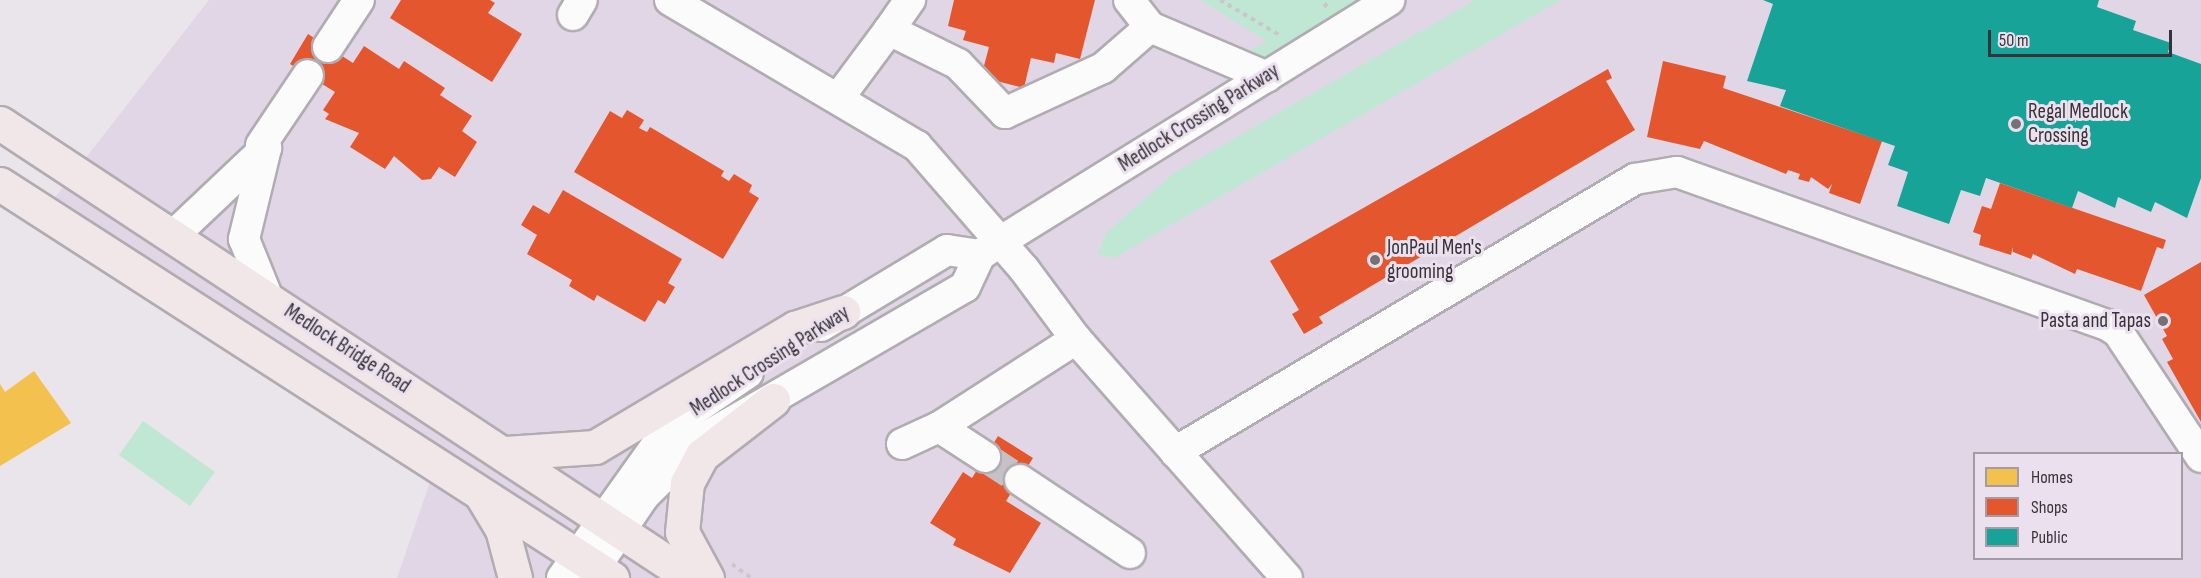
<!DOCTYPE html>
<style>
body{margin:0}
#map{position:relative;width:2201px;height:578px;overflow:hidden;background:#eae4eb;font-family:"Sofia Sans Condensed",sans-serif}
div>[style]{position:absolute}
.built>*{inset:0;background:#e1d6e5}
.green>*{inset:0;background:#c0e7d4}
.homes>*{inset:0;background:#f2c14e}
.shops>*{inset:0;background:#e4572e}
.public>*{inset:0;background:#17a398}
.minor-tunnel>*{height:30px;margin-top:-15px;transform-origin:0;background:repeating-linear-gradient(90deg,#c6c1c7 0 30px,transparent 0 45px)}
.path>*{height:4px;margin-top:-2px;transform-origin:0;background:repeating-linear-gradient(90deg,#c9c7ca 0 4.5px,transparent 0 9px)}
.roads{filter:drop-shadow(2px 0 #b1acb2) drop-shadow(-2px 0 #b1acb2) drop-shadow(0 2px #b1acb2) drop-shadow(0 -2px #b1acb2)}
.minor>*{height:30px;margin:-15px;padding:0 15px;transform-origin:15px;border-radius:15px;background:#fcfbfc}
.highway>*{height:33px;margin:-16.5px;padding:0 16.5px;transform-origin:16.5px;border-radius:16.5px;background:#f1e7e8}
.dots>*{width:16px;height:16px;translate:-50% -50%;box-sizing:border-box;border:3px solid #ebe1ee;border-radius:50%}
span{translate:-50% -50%;white-space:nowrap;text-align:center;line-height:1.15;-webkit-text-stroke:6px #ebe1ee;paint-order:stroke}
.poi-label{font-size:21px;color:#373338}
.left{translate:0 -50%;text-align:left}
.right{translate:-100% -50%;text-align:right}
.street-label{font-size:21px;color:#373338}
.legend{position:absolute;left:1973px;top:452px;width:210px;height:108px;box-sizing:border-box;background:#ebe1ee;border:2px solid #a39ba5;margin:0;padding:8px 10px;list-style:none;font-size:18px;color:#373338}
.legend li{display:flex;align-items:center;gap:12px;height:30px}
.legend b{width:30px;border:2px solid #a39ba5}
.scale{position:absolute;left:1988px;top:30px;width:184px;height:27px;box-sizing:border-box;border:3px solid #373338;border-top:0;padding-left:8px;font-size:18px;line-height:21px;white-space:nowrap;color:#373338;-webkit-text-stroke:4px #ebe1ee;paint-order:stroke}
</style>
<div id="map">
<div class="built">
<div style="clip-path:polygon(evenodd,209px 0,2201px 0,2201px 578px,397px 578px,440px 453px,42px 214px,209px 0,1974px 454px,2182px 454px,2182px 558px,1974px 558px,1974px 454px)"></div>
</div>
<div class="green">
<div style="clip-path:polygon(1200px 0,1362px 0,1256px 65px,1236px 58px,1267px 41px)"></div>
<div style="clip-path:polygon(1475px 0,1561px 0,1114px 258px,1097px 254px,1107px 232px,1174px 173px)"></div>
<div style="clip-path:polygon(143px 421px,215px 472px,190px 506px,119px 455px)"></div>
</div>
<div class="homes">
<div style="clip-path:polygon(34px 371px,71px 423px,0 466px,0 384px,5px 392px)"></div>
</div>
<div class="shops">
<div style="clip-path:polygon(401px 0,490px 0,495px 3px,488px 13px,522px 34px,492px 82px,390px 18px)"></div>
<div style="clip-path:polygon(954px 0,1095px 0,1080px 59px,1056px 53px,1054px 63px,1031px 58px,1024px 88px,981px 77px,989px 47px,963px 40px,966px 31px,948px 26px)"></div>
<div style="clip-path:polygon(308px 34px,353px 63px,364px 46px,399px 69px,404px 61px,445px 88px,440px 95px,472px 116px,462px 131px,477px 142px,455px 177px,439px 167px,431px 179px,422px 180px,394px 156px,385px 169px,350px 147px,359px 133px,325px 119px,329px 114px,323px 110px,335px 92px,290px 64px)"></div>
<div style="clip-path:polygon(1663px 61px,1726px 76px,1723px 88px,1882px 141px,1860px 204px,1829px 193px,1832px 184px,1828px 189px,1811px 177px,1809px 182px,1798px 179px,1800px 174px,1788px 170px,1786px 174px,1704px 141px,1700px 149px,1647px 137px)"></div>
<div style="clip-path:polygon(1608px 69px,1612px 78px,1606px 81px,1635px 130px,1319px 317px,1323px 323px,1304px 334px,1292px 314px,1299px 310px,1270px 261px)"></div>
<div style="clip-path:polygon(627px 110px,644px 120px,639px 128px,647px 132px,650px 127px,724px 171px,721px 176px,729px 181px,734px 174px,752px 185px,749px 192px,759px 198px,723px 259px,574px 172px,610px 111px,622px 118px)"></div>
<div style="clip-path:polygon(2000px 183px,2166px 240px,2163px 249px,2157px 247px,2141px 291px,2077px 269px,2075px 274px,2033px 254px,2031px 259px,2013px 252px,2013px 247px,2011px 255px,1979px 245px,1981px 235px,1973px 232px,1982px 206px,1991px 209px)"></div>
<div style="clip-path:polygon(563px 190px,682px 259px,668px 283px,675px 287px,665px 304px,658px 300px,645px 322px,597px 295px,594px 301px,569px 286px,572px 280px,527px 254px,537px 235px,521px 225px,533px 205px,549px 214px)"></div>
<div style="clip-path:polygon(2201px 262px,2201px 422px,2167px 362px,2173px 359px,2162px 339px,2167px 336px,2144px 295px)"></div>
<div style="clip-path:polygon(998px 436px,1033px 458px,1006px 501px,1041px 523px,1010px 573px,953px 545px,956px 539px,930px 523px,963px 472px,972px 478px)"></div>
</div>
<div class="public">
<div style="clip-path:polygon(1763px 0,2099px 0,2097px 7px,2136px 21px,2133px 30px,2171px 43px,2168px 52px,2201px 64px,2201px 178px,2187px 218px,2155px 202px,2151px 212px,2118px 197px,2115px 208px,2078px 191px,2072px 208px,1986px 178px,1980px 196px,1961px 190px,1949px 224px,1897px 206px,1908px 172px,1888px 165px,1895px 146px,1780px 106px,1786px 90px,1747px 81px,1773px 4px)"></div>
</div>
<div class="minor-tunnel">
<div style="left:985px;top:457px;width:42px;rotate:33.3deg"></div>
</div>
<div class="path">
<div style="left:1220px;top:0;width:71px;rotate:30.5deg"></div>
<div style="left:1324px;top:7px;width:9px;rotate:-49deg"></div>
<div style="left:732px;top:564px;width:24px;rotate:36deg"></div>
</div>
<div class="roads">
<div class="minor">
<div style="left:670px;top:0;width:287px;rotate:30.6deg"></div>
<div style="left:917px;top:146px;width:163px;rotate:49deg"></div>
<div style="left:1024px;top:269px;width:87px;rotate:53.4deg"></div>
<div style="left:1076px;top:339px;width:319px;rotate:48.6deg"></div>
<div style="left:1129px;top:0;width:34px;rotate:52deg"></div>
<div style="left:573px;top:15px;width:17px;rotate:-59deg"></div>
<div style="left:889px;top:30px;width:37px;rotate:-55deg"></div>
<div style="left:328px;top:47px;width:56px;rotate:-56.6deg"></div>
<div style="left:840px;top:96px;width:82px;rotate:-53.4deg"></div>
<div style="left:889px;top:30px;width:77px;rotate:26.2deg"></div>
<div style="left:958px;top:64px;width:68px;rotate:46.2deg"></div>
<div style="left:1005px;top:113px;width:108px;rotate:-24.7deg"></div>
<div style="left:1103px;top:68px;width:62px;rotate:-41.1deg"></div>
<div style="left:1150px;top:27px;width:127px;rotate:23.1deg"></div>
<div style="left:261px;top:145px;width:84px;rotate:-56.1deg"></div>
<div style="left:266px;top:148px;width:94px;rotate:103.6deg"></div>
<div style="left:244px;top:239px;width:61px;rotate:68deg"></div>
<div style="left:174px;top:235px;width:127px;rotate:-43.4deg"></div>
<div style="left:821px;top:326px;width:147px;rotate:-31.1deg"></div>
<div style="left:947px;top:250px;width:33px;rotate:9deg"></div>
<div style="left:939px;top:427px;width:55px;rotate:33.1deg"></div>
<div style="left:902px;top:444px;width:41px;rotate:-24.7deg"></div>
<div style="left:939px;top:427px;width:163px;rotate:-32.7deg"></div>
<div style="left:1175px;top:452px;width:535px;rotate:-30.69deg"></div>
<div style="left:1635px;top:179px;width:43px;rotate:-9.5deg"></div>
<div style="left:1677px;top:172px;width:456px;rotate:19.6deg"></div>
<div style="left:2107px;top:325px;width:13px;rotate:32deg"></div>
<div style="left:2118px;top:332px;width:150px;rotate:56.4deg"></div>
<div style="left:1020px;top:480px;width:132px;rotate:33.6deg"></div>
<div style="left:562px;top:578px;width:166px;rotate:-54.6deg"></div>
<div style="left:658px;top:443px;width:43px;rotate:-44.1deg"></div>
<div style="left:689px;top:413px;width:71px;rotate:-34.1deg"></div>
<div style="left:588px;top:578px;width:99px;rotate:-55.7deg"></div>
<div style="left:644px;top:496px;width:78px;rotate:-45deg"></div>
<div style="left:699px;top:441px;width:307px;rotate:-30.1deg"></div>
<div style="left:965px;top:287px;width:35px;rotate:-65deg"></div>
<div style="left:980px;top:255px;width:25px;rotate:-34deg"></div>
<div style="left:1001px;top:241px;width:457px;rotate:-31.8deg"></div>
</div>
<div class="highway">
<div style="left:0;top:123px;width:827px;rotate:33.36deg"></div>
<div style="left:0;top:184px;width:728px;rotate:32.77deg"></div>
<div style="left:505px;top:453px;width:90px;rotate:-3.8deg"></div>
<div style="left:595px;top:447px;width:233px;rotate:-30.8deg"></div>
<div style="left:795px;top:328px;width:51px;rotate:-18.4deg"></div>
<div style="left:482px;top:496px;width:39px;rotate:59deg"></div>
<div style="left:502px;top:529px;width:51px;rotate:75.1deg"></div>
<div style="left:707px;top:578px;width:52px;rotate:-118.5deg"></div>
<div style="left:682px;top:532px;width:49px;rotate:-84.2deg"></div>
<div style="left:687px;top:483px;width:32px;rotate:-62deg"></div>
<div style="left:702px;top:455px;width:90px;rotate:-37.8deg"></div>
</div>
</div>
<div class="dots">
<div style="left:2016px;top:124px;background:#767177"></div>
<div style="left:1375px;top:260px;background:#767177"></div>
<div style="left:2163px;top:321px;background:#767177"></div>
</div>
<div class="poi-label">
<span class="left" style="left:2028px;top:124px">Regal Medlock<br>Crossing</span>
<span class="left" style="left:1387px;top:260px">JonPaul Men's<br>grooming</span>
<span class="right" style="left:2151px;top:321px">Pasta and Tapas</span>
</div>
<div class="street-label">
<span style="left:1199px;top:118px;rotate:-32deg">Medlock Crossing Parkway</span>
<span style="left:347px;top:349px;rotate:33deg">Medlock Bridge Road</span>
<span style="left:770px;top:361px;rotate:-33deg">Medlock Crossing Parkway</span>
</div>
<ul class="legend">
<li><b style="height:16px;background:#f2c14e"></b>Homes</li>
<li><b style="height:16px;background:#e4572e"></b>Shops</li>
<li><b style="height:16px;background:#17a398"></b>Public</li>
</ul>
<div class="scale">50 m</div>
</div>
